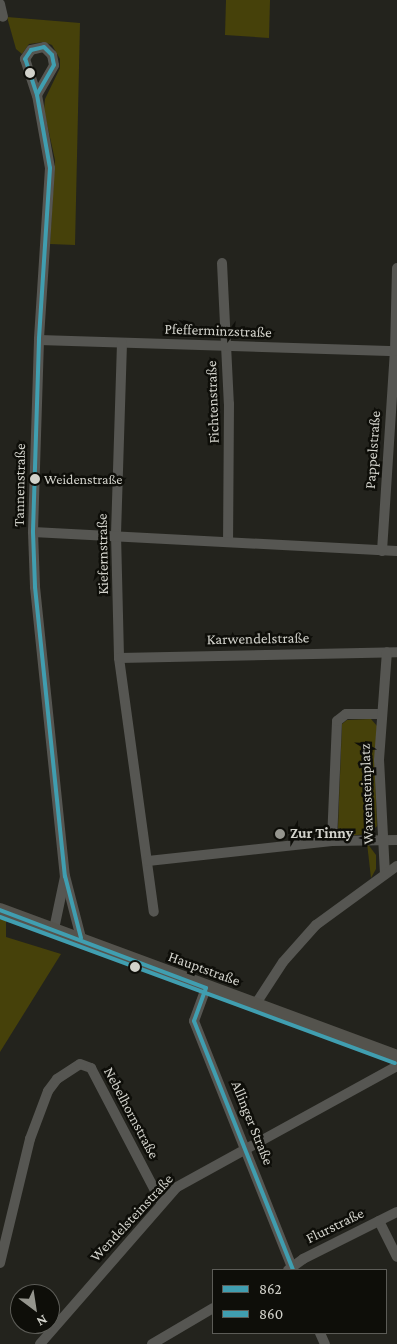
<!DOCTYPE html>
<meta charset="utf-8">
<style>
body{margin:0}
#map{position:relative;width:397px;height:1344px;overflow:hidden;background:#23231d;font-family:"Crimson Pro",serif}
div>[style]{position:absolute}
.green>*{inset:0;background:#46410a}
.street>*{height:10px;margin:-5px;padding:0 5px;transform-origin:5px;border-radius:5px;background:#565652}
.secondary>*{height:14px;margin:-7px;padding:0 7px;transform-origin:7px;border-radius:7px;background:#54534d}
.bus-1>*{height:4px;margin:-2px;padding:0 2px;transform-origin:2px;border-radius:2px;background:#409eb0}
.bus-2>*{height:4px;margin:-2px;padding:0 2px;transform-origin:2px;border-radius:2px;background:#409eb0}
.dots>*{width:14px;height:14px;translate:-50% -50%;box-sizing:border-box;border:2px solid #0e0e09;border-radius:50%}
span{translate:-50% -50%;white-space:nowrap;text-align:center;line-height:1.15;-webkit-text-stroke:5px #0e0e09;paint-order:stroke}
.bus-label{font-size:14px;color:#d2d2cb}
.left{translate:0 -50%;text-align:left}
.street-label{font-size:15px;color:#d2d2cb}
.poi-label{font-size:15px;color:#d2d2cb;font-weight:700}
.legend{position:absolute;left:212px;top:1269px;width:175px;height:65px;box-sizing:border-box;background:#0e0e09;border:1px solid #5c5c57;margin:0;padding:6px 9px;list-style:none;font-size:15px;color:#d2d2cb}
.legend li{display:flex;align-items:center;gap:10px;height:25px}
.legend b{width:25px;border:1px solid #5c5c57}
.north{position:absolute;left:10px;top:1284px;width:50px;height:50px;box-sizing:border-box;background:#0e0e09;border:1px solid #5c5c57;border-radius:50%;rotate:149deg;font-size:14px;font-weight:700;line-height:20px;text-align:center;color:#d2d2cb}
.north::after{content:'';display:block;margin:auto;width:18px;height:22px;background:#95958e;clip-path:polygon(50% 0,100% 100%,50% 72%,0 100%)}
</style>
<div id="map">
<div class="green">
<div style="clip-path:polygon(226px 0,270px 0,269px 38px,225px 35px)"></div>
<div style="clip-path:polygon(7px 17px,80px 23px,75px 245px,50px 244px,55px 160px,44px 110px,45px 99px,60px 68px,60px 59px,52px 45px,44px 42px,29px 44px,22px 54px,16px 49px)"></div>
<div style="clip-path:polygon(371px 719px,377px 726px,375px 771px,377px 826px,369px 834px,345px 836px,338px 828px,342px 724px,347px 720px)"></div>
<div style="clip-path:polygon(367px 843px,376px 855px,376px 869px,371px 878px)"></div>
<div style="clip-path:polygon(0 919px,6px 921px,6px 937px,61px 954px,0 1052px)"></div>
</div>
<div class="street">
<div style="left:0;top:4px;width:13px;rotate:77deg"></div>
<div style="left:37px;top:95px;width:34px;rotate:-60deg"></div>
<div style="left:54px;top:65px;width:10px;rotate:-101deg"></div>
<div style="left:52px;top:55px;width:11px;rotate:-135deg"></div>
<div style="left:44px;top:47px;width:13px;rotate:167deg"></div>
<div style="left:31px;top:50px;width:11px;rotate:124deg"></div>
<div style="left:25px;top:59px;width:38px;rotate:72deg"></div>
<div style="left:37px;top:95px;width:74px;rotate:79.9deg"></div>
<div style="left:50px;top:168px;width:172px;rotate:93.7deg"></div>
<div style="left:39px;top:340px;width:192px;rotate:91.8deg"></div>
<div style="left:33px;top:532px;width:55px;rotate:87.9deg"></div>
<div style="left:35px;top:587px;width:291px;rotate:84.1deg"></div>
<div style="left:65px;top:876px;width:64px;rotate:75.5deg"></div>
<div style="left:222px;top:263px;width:141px;rotate:87.2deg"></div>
<div style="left:229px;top:404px;width:136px;rotate:90.4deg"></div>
<div style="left:39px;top:340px;width:358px;rotate:1.8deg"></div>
<div style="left:122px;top:343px;width:191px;rotate:91.8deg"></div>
<div style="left:116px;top:534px;width:124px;rotate:88.6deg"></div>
<div style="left:119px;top:658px;width:256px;rotate:82.2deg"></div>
<div style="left:33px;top:532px;width:364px;rotate:3deg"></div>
<div style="left:382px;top:551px;width:200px;rotate:-86.3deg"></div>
<div style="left:395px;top:351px;width:83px;rotate:-88.6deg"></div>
<div style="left:119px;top:658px;width:278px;rotate:-1.2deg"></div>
<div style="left:332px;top:841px;width:120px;rotate:-87.6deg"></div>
<div style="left:337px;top:721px;width:11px;rotate:-38deg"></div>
<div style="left:346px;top:714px;width:36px"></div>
<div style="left:148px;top:861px;width:185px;rotate:-6.2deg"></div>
<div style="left:332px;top:841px;width:65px;rotate:-0.9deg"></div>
<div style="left:385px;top:874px;width:114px;rotate:-93deg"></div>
<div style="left:379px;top:760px;width:108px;rotate:-85.8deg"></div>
<div style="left:54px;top:929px;width:53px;rotate:-78.1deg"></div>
<div style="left:206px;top:988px;width:35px;rotate:110deg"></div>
<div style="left:194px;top:1021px;width:268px;rotate:68.3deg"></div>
<div style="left:255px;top:1005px;width:51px;rotate:-56.9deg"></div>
<div style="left:283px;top:962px;width:50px;rotate:-48.3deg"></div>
<div style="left:316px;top:925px;width:100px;rotate:-36.1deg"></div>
<div style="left:379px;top:1221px;width:40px;rotate:63.4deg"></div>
<div style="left:0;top:1263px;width:128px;rotate:-76.4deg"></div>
<div style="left:30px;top:1139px;width:51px;rotate:-69.4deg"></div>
<div style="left:48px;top:1091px;width:15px;rotate:-53deg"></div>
<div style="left:57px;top:1079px;width:27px;rotate:-33deg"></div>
<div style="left:80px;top:1064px;width:12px;rotate:20deg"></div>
<div style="left:91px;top:1068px;width:153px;rotate:62.4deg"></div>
<div style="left:288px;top:1270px;width:19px;rotate:-36deg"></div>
<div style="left:303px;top:1259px;width:105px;rotate:-26.6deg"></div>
<div style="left:320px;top:1333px;width:12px;rotate:66deg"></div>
<div style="left:40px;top:1344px;width:208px;rotate:-48.9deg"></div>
<div style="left:177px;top:1187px;width:251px;rotate:-28.8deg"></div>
<div style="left:152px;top:1344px;width:71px;rotate:-30.5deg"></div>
</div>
<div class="secondary">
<div style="left:0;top:910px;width:423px;rotate:20.3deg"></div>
</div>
<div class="bus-1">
<div style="left:44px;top:47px;width:11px;rotate:45deg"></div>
<div style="left:52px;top:55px;width:10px;rotate:79deg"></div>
<div style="left:54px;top:65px;width:34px;rotate:120deg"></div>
<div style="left:37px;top:95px;width:38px;rotate:-108deg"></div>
<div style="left:25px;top:59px;width:11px;rotate:-56deg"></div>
<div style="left:31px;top:50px;width:13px;rotate:-13deg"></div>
<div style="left:37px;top:95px;width:74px;rotate:79.9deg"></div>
<div style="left:50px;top:168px;width:172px;rotate:93.7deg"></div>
<div style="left:39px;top:340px;width:192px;rotate:91.8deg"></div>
<div style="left:33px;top:532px;width:55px;rotate:87.9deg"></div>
<div style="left:35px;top:587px;width:291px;rotate:84.1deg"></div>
<div style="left:65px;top:876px;width:64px;rotate:75.5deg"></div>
<div style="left:0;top:910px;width:220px;rotate:20.7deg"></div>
<div style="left:206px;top:988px;width:35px;rotate:110deg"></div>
<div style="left:194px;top:1021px;width:268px;rotate:68.3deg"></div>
</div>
<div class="bus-2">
<div style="left:0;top:917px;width:421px;rotate:20.3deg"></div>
</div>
<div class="dots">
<div style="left:30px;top:73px;background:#d2d2cb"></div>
<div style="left:35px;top:479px;background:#d2d2cb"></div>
<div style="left:280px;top:834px;background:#95958e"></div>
<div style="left:135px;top:967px;background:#d2d2cb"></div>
</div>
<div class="bus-label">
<span class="left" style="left:44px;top:479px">Weidenstraße</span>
</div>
<div class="street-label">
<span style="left:218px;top:331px;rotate:2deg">Pfefferminzstraße</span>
<span style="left:213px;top:402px;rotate:-92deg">Fichtenstraße</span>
<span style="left:373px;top:450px;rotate:-86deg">Pappelstraße</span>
<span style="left:20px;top:485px;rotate:-89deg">Tannenstraße</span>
<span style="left:103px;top:554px;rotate:-91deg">Kiefernstraße</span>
<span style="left:258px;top:639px;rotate:-1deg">Karwendelstraße</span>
<span style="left:367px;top:794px;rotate:-92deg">Waxensteinplatz</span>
<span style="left:204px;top:969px;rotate:20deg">Hauptstraße</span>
<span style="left:131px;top:1113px;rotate:62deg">Nebelhornstraße</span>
<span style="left:252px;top:1123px;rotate:68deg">Allinger Straße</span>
<span style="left:132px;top:1218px;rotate:-47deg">Wendelsteinstraße</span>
<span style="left:335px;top:1226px;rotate:-26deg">Flurstraße</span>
</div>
<div class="poi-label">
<span class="left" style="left:290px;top:834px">Zur Tinny</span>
</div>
<ul class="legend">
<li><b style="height:6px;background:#409eb0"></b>862</li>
<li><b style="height:6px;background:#409eb0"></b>860</li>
</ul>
<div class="north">N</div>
</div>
